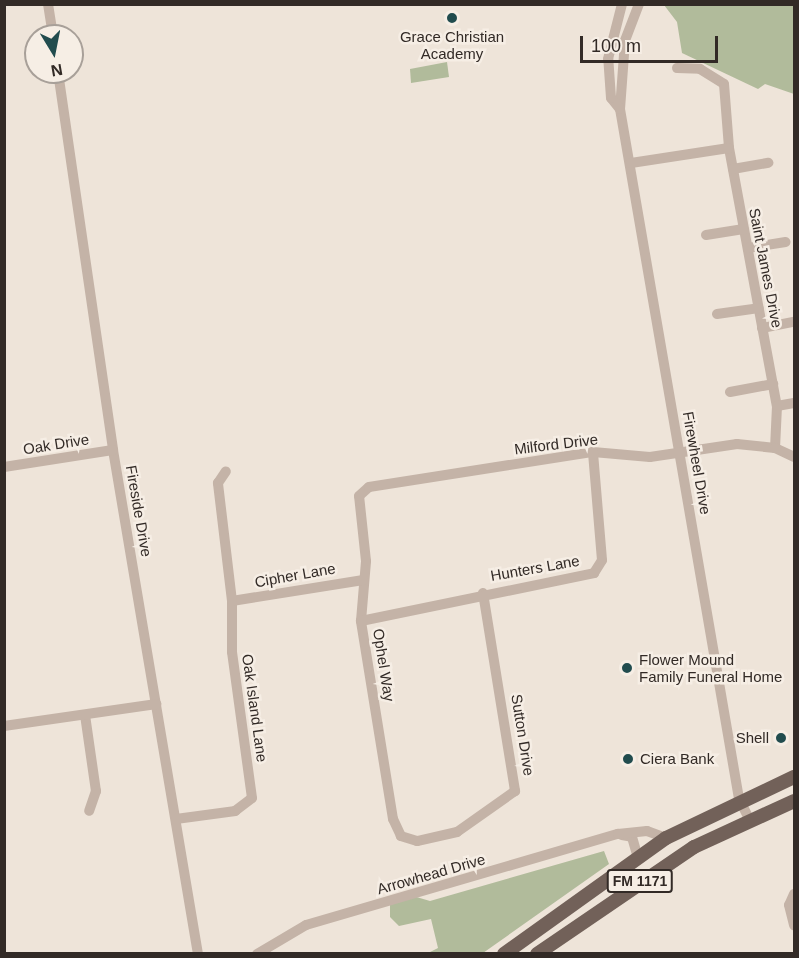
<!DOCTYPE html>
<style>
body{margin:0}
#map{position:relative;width:799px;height:958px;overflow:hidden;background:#eee4d9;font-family:Arial,sans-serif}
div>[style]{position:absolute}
.green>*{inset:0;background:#b1bb9b}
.minor>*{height:10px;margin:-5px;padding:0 5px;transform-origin:5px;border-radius:5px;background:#c4b3a7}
.major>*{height:14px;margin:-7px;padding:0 7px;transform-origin:7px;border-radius:7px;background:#726159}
.dots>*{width:16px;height:16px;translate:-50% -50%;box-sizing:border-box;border:3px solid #f6eee5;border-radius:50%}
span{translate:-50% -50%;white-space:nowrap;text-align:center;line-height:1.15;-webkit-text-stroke:5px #f6eee5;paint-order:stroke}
.shield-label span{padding:2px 4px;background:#f6eee5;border:2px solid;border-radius:4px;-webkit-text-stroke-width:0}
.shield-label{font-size:14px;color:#322a26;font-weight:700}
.poi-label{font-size:15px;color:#322a26}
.left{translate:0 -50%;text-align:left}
.right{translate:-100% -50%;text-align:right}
.street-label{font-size:15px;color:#322a26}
.frame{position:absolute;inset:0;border:6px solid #322a26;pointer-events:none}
.north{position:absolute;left:24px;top:24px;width:60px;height:60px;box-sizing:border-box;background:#f6eee5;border:2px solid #a8a099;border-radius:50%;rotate:170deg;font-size:16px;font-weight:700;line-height:24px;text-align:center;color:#322a26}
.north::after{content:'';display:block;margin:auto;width:21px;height:27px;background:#214c4e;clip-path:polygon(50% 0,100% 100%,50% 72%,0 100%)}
.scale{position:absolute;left:580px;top:36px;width:138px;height:27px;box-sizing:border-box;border:3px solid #322a26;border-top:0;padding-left:8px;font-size:18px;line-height:21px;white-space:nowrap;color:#322a26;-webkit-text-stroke:4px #f6eee5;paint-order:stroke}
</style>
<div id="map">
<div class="green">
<div style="clip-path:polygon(664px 5px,794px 5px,794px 94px,765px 84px,758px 89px,682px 53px,677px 22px)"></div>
<div style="clip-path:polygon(447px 62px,449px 77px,411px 83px,410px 69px)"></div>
<div style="clip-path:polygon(604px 851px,609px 864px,483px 953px,428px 953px,438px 948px,431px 919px,399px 926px,390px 917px,390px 905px,413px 896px,430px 901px)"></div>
</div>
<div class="minor">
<div style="left:48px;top:4px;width:32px;rotate:81deg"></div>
<div style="left:639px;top:4px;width:40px;rotate:111deg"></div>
<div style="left:625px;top:41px;width:68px;rotate:94.2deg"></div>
<div style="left:620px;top:109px;width:700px;rotate:80.21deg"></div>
<div style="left:739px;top:799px;width:22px;rotate:63deg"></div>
<div style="left:677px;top:68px;width:23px;rotate:2deg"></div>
<div style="left:700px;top:69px;width:28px;rotate:32deg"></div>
<div style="left:724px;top:84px;width:64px;rotate:85.5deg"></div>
<div style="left:729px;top:148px;width:262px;rotate:79.5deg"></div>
<div style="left:777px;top:406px;width:42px;rotate:92.7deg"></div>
<div style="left:58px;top:72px;width:382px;rotate:81.7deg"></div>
<div style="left:113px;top:450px;width:511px;rotate:80.43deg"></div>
<div style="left:620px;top:109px;width:14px;rotate:-129deg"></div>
<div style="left:611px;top:98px;width:39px;rotate:-94deg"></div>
<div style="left:608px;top:59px;width:57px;rotate:-75.7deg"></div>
<div style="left:631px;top:163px;width:99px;rotate:-8.7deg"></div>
<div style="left:733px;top:169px;width:36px;rotate:-10deg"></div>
<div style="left:706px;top:235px;width:38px;rotate:-9deg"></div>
<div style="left:748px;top:248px;width:38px;rotate:-9deg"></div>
<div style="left:717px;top:314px;width:42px;rotate:-8.1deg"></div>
<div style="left:762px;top:328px;width:33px;rotate:-11deg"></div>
<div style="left:730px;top:392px;width:44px;rotate:-10.5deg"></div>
<div style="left:777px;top:406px;width:17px;rotate:-10deg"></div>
<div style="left:4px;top:467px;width:110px;rotate:-8.9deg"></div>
<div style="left:483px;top:593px;width:201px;rotate:80.8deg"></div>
<div style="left:515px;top:791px;width:71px;rotate:144.7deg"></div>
<div style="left:457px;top:832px;width:41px;rotate:167.3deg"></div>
<div style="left:417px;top:841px;width:17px;rotate:-163deg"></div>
<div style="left:401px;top:836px;width:19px;rotate:-115deg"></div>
<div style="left:393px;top:819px;width:201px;rotate:-99.2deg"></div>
<div style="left:361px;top:621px;width:60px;rotate:-85.2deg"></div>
<div style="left:366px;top:561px;width:65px;rotate:-96.1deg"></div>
<div style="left:359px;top:496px;width:13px;rotate:-42deg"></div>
<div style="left:369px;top:487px;width:227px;rotate:-8.9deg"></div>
<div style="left:593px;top:452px;width:57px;rotate:5deg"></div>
<div style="left:650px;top:457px;width:88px;rotate:-8.5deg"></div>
<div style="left:737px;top:444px;width:38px;rotate:6deg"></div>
<div style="left:775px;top:448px;width:21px;rotate:25deg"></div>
<div style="left:232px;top:601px;width:133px;rotate:-9.1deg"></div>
<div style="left:361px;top:621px;width:238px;rotate:-11.6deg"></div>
<div style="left:594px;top:573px;width:15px;rotate:-58deg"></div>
<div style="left:602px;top:560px;width:108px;rotate:-94.8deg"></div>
<div style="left:85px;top:715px;width:77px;rotate:81.8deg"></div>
<div style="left:96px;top:791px;width:21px;rotate:109deg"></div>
<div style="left:4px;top:726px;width:154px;rotate:-8.2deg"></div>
<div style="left:176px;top:819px;width:60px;rotate:-7.7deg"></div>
<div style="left:235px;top:811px;width:21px;rotate:-37deg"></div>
<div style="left:252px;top:798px;width:147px;rotate:-97.8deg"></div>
<div style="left:232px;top:652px;width:51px;rotate:-90deg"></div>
<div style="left:232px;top:601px;width:119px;rotate:-96.8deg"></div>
<div style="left:218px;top:483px;width:14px;rotate:-56deg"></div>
<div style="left:622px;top:835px;width:10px;rotate:11deg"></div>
<div style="left:632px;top:837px;width:22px;rotate:74deg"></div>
<div style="left:794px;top:894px;width:12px;rotate:114deg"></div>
<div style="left:789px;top:905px;width:21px;rotate:76deg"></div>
<div style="left:257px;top:954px;width:57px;rotate:-30.6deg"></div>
<div style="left:306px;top:925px;width:325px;rotate:-16.3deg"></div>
<div style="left:618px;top:834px;width:29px;rotate:-6deg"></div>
<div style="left:647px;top:831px;width:20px;rotate:20deg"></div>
</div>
<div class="major">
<div style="left:504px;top:954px;width:199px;rotate:-35.6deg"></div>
<div style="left:666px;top:838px;width:142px;rotate:-25.5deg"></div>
<div style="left:537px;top:954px;width:190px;rotate:-34.3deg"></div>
<div style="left:694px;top:847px;width:110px;rotate:-24.7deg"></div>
</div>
<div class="dots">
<div style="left:452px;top:18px;background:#214c4e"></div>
<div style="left:627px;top:668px;background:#214c4e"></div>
<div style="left:781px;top:738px;background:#214c4e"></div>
<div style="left:628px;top:759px;background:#214c4e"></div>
</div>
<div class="shield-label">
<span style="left:640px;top:881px">FM 1171</span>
</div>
<div class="poi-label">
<span style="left:452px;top:45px">Grace Christian<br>Academy</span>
<span class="left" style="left:639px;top:668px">Flower Mound<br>Family Funeral Home</span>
<span class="right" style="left:769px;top:738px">Shell</span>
<span class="left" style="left:640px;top:759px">Ciera Bank</span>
</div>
<div class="street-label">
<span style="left:766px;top:268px;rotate:79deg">Saint James Drive</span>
<span style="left:56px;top:444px;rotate:-9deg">Oak Drive</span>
<span style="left:556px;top:444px;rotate:-7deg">Milford Drive</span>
<span style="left:697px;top:463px;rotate:80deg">Firewheel Drive</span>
<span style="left:139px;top:511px;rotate:80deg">Fireside Drive</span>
<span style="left:535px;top:568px;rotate:-10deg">Hunters Lane</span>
<span style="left:295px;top:575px;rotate:-10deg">Cipher Lane</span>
<span style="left:384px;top:665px;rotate:81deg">Ophel Way</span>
<span style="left:255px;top:708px;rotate:82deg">Oak Island Lane</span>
<span style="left:523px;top:735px;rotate:81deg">Sutton Drive</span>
<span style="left:431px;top:874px;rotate:-16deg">Arrowhead Drive</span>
</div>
<div class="frame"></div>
<div class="north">N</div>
<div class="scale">100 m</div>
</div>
